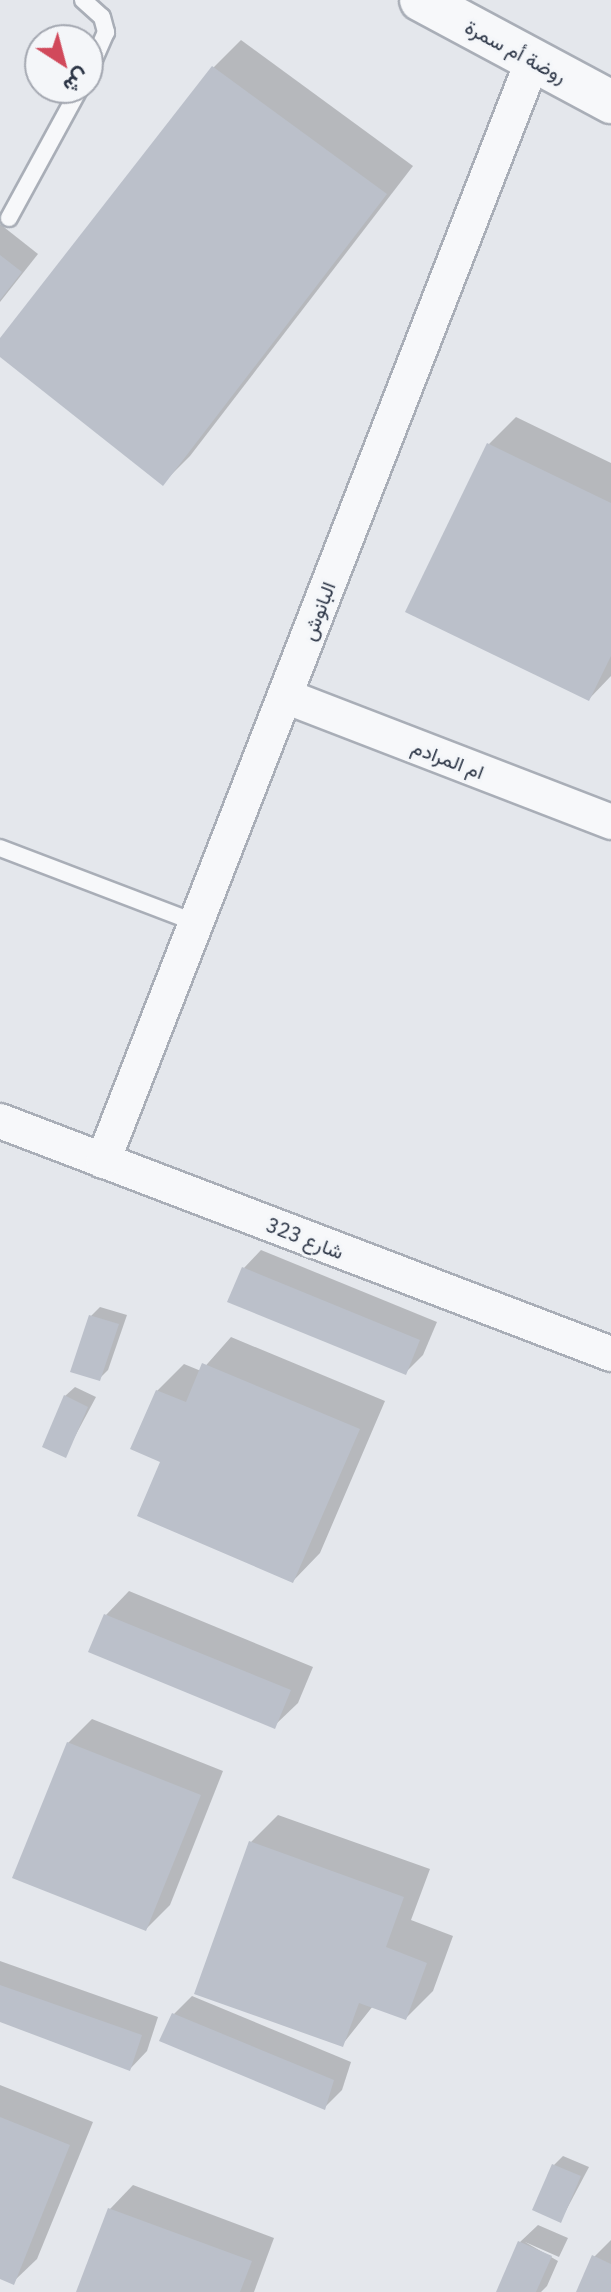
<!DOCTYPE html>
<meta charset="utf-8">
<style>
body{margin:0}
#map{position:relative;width:611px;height:2292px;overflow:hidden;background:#e4e7ec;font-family:"IBM Plex Sans",Vazirmatn,sans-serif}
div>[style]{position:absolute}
.shadow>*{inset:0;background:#0003}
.building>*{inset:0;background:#bbc0ca}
.roads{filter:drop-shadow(2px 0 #a9aeb7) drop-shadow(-2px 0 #a9aeb7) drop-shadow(0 2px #a9aeb7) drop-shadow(0 -2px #a9aeb7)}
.service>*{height:16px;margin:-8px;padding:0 8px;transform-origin:8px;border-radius:8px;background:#f7f8fa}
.minor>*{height:34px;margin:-17px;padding:0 17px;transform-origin:17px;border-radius:17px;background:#f7f8fa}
.tertiary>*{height:42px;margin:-21px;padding:0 21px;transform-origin:21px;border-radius:21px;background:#f7f8fa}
span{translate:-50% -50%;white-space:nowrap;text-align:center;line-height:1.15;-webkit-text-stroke:6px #f4f6f9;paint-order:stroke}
.street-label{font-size:20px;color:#2b3445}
.north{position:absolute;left:24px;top:24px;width:80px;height:80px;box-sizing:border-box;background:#f4f6f9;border:2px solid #a4a8b1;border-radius:50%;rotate:144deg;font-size:22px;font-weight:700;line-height:32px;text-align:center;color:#2b3445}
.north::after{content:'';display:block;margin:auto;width:28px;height:36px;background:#d1495b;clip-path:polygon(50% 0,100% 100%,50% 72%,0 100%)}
</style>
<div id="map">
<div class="shadow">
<div style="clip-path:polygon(241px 40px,413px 166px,190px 456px,163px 483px,0 354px,0 341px,214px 67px)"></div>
<div style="clip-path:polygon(0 224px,38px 254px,0 302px)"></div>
<div style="clip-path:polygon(516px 417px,611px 463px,611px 676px,589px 699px,489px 444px)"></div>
<div style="clip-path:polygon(261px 1250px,437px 1322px,423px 1355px,405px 1373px,244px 1268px)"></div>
<div style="clip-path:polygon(100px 1307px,127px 1315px,108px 1370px,99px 1379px,91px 1316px)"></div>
<div style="clip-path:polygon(231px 1337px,385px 1401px,320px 1553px,293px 1581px,163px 1461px,157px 1391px,184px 1364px,201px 1371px)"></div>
<div style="clip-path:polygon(75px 1387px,96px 1397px,65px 1455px,65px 1396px)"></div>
<div style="clip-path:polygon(129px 1591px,313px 1667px,298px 1703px,274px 1726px,106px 1615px)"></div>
<div style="clip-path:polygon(92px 1719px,223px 1771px,170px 1905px,146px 1929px,68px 1743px)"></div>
<div style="clip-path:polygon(278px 1815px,430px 1869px,411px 1920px,453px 1936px,433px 1991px,406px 2018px,373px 2006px,342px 2045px,251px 1842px)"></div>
<div style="clip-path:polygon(0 1961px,158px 2017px,147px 2051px,130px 2069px,0 2019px)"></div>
<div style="clip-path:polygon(192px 1996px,351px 2062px,342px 2090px,324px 2108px,162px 2040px,174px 2014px)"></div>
<div style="clip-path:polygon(0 2085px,93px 2122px,37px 2259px,13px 2282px,0 2277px)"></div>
<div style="clip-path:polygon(563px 2156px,589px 2167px,561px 2220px,554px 2165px)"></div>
<div style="clip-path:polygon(133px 2185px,274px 2238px,254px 2292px,79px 2292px,110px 2209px)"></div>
<div style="clip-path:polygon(538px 2225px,568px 2238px,559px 2257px,525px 2242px,558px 2261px,547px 2286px,541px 2292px,500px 2292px,520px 2242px)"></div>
<div style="clip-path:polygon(611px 2240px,611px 2292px,578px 2292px,594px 2257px)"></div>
</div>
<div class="building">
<div style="clip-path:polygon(212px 66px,387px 194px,163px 486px,0 357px,0 338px)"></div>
<div style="clip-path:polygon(0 255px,22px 272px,0 300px)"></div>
<div style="clip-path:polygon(487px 443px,611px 503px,611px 656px,589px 701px,405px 612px)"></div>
<div style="clip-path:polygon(242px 1267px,420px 1340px,406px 1375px,227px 1302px)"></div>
<div style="clip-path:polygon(89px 1315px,119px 1324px,100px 1381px,70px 1372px)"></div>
<div style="clip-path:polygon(202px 1363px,360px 1429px,293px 1583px,137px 1516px,160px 1462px,130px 1449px,156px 1390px,186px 1402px)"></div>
<div style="clip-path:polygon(64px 1395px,88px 1407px,66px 1458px,42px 1447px)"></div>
<div style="clip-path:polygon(104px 1614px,291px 1690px,275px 1729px,88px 1652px)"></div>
<div style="clip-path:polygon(67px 1742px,201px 1795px,146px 1931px,12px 1878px)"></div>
<div style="clip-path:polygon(249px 1841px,404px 1897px,386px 1947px,427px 1963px,406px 2020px,359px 2003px,343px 2047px,194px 1994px)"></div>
<div style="clip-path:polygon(0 1985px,142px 2035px,130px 2071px,0 2022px)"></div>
<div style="clip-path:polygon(172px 2013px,334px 2080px,325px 2110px,159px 2041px)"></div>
<div style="clip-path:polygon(0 2117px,70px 2145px,14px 2285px,0 2279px)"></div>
<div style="clip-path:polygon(552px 2164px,581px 2176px,561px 2223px,532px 2210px)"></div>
<div style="clip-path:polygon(108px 2208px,252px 2261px,240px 2292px,76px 2292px)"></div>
<div style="clip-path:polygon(518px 2241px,552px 2256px,536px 2292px,496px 2292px)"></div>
<div style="clip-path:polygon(592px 2255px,611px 2264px,611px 2292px,576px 2292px)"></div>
</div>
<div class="roads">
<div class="service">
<div style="left:83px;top:0;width:25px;rotate:42deg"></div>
<div style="left:102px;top:17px;width:16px;rotate:75deg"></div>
<div style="left:106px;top:32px;width:45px;rotate:113.7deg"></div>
<div style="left:9px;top:218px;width:148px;rotate:-61.4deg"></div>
<div style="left:0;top:848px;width:210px;rotate:20.9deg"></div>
</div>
<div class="minor">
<div style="left:285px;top:696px;width:350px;rotate:21.1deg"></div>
<div style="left:0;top:1121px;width:654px;rotate:20.87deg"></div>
<div style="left:103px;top:1161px;width:1182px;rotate:-68.67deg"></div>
</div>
<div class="tertiary">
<div style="left:421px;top:0;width:216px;rotate:28.2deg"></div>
</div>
</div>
<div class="street-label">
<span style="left:516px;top:51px;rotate:28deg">روضة أم سمرة</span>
<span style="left:318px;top:611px;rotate:-69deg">البانوش</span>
<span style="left:448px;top:759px;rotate:21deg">ام المرادم</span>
<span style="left:305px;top:1238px;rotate:21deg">شارع 323</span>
</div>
<div class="north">ش</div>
</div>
